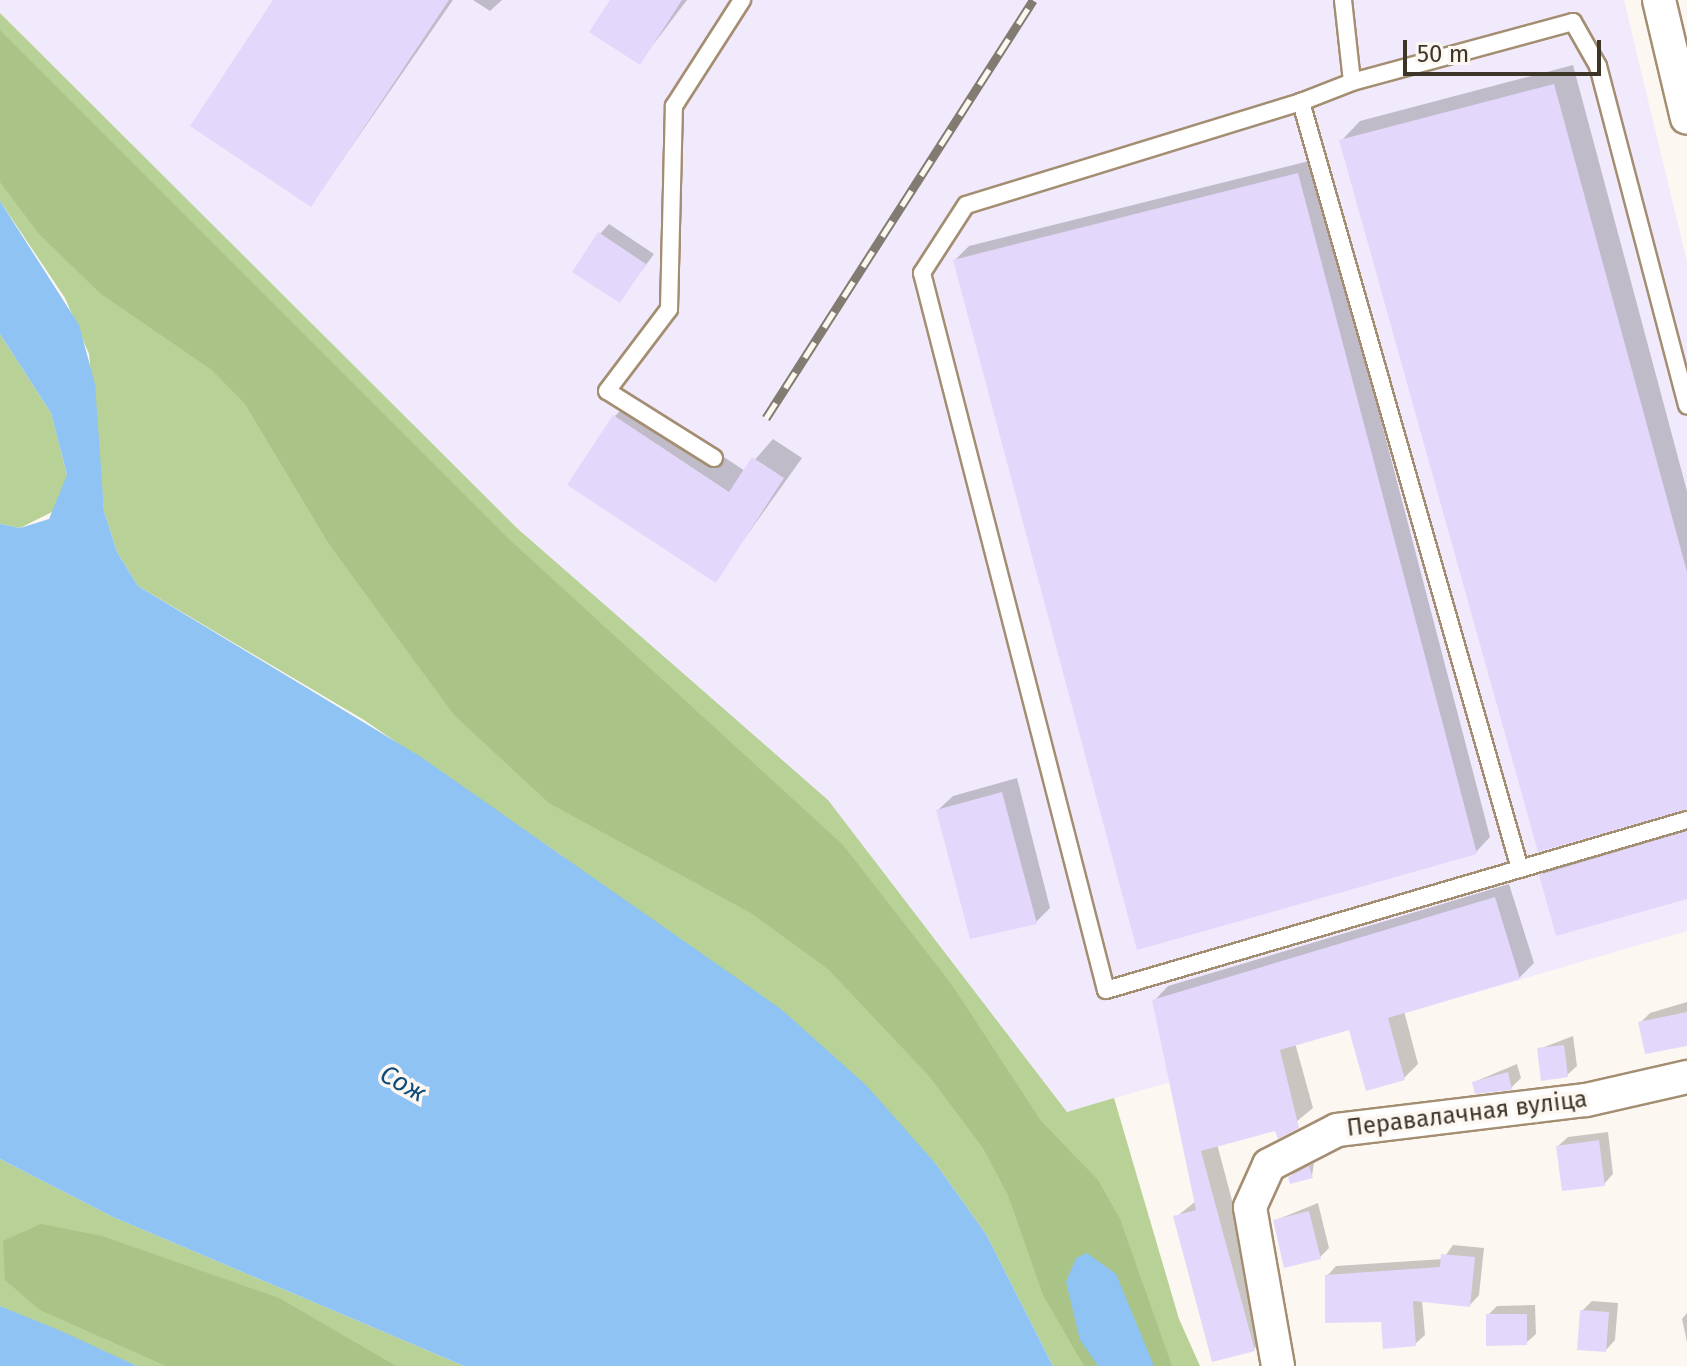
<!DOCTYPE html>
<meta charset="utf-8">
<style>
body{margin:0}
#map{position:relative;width:1687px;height:1366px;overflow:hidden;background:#fcf7f1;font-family:"Fira Sans",sans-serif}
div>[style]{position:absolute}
.industrial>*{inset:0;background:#f1eafc}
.green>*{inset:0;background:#b7d197}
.forest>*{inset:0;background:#a9c486}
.water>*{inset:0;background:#8ec3f4}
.shadow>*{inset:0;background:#0003}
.building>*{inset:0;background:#e3d8fb}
.roads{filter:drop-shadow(2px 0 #a48e72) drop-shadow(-2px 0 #a48e72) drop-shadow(0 2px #a48e72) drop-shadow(0 -2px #a48e72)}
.service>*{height:16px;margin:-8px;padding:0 8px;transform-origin:8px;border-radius:8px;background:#fff}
.minor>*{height:32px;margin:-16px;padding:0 16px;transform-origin:16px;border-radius:16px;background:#fff}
.rail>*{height:9px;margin-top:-4.5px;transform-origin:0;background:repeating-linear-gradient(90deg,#fcf7f1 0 18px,#827b71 0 36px);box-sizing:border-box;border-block:2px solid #827b71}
span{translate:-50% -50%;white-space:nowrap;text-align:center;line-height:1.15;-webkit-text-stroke:7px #fcf7f1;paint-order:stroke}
.street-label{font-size:24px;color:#3e3529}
.water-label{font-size:26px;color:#104c79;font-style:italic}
.scale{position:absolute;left:1403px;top:40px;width:198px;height:36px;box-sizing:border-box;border:4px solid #3e3529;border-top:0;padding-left:10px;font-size:24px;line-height:28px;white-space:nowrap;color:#3e3529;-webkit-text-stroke:6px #fcf7f1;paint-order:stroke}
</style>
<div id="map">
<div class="industrial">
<div style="clip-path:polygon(0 0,1624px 0,1687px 262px,1687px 931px,1067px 1112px,828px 800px,518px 529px,0 13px)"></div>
</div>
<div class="green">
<div style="clip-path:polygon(0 13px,518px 529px,828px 800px,1067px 1112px,1114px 1098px,1179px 1319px,1200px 1366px,1053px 1366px,986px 1234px,936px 1164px,561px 855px,364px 720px,138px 586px,117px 552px,104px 511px,89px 354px,65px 298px,0 201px)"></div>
<div style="clip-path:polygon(0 334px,51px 413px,67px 475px,58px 509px,20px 528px,0 524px)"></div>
<div style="clip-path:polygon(0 1159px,113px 1217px,464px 1366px,137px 1366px,0 1306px)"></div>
</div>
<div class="forest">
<div style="clip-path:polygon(0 30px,511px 541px,843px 845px,952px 985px,1041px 1121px,1098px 1180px,1120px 1219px,1172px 1366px,1084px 1366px,1043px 1295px,1008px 1195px,983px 1148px,929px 1076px,828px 969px,751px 913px,549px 803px,454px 715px,329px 544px,245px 404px,212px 370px,101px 294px,39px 234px,0 182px)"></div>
<div style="clip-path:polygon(41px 1224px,102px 1236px,279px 1298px,396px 1366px,166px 1366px,40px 1310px,5px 1280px,3px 1241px)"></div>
</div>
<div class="water">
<div style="clip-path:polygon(0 201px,79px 325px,95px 384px,104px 511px,117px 552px,138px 586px,421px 757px,781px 1009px,866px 1085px,936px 1164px,986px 1234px,1053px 1366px,464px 1366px,113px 1217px,0 1159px,0 524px,20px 528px,49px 519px,67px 475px,51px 413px,0 334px)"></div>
<div style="clip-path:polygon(1087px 1253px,1116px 1274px,1154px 1366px,1098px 1366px,1080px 1340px,1066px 1282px,1076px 1258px)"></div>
<div style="clip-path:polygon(0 1306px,61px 1331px,137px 1366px,0 1366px)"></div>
</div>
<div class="shadow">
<div style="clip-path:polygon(276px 0,453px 0,311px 205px)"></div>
<div style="clip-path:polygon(473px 0,502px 0,490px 11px)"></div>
<div style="clip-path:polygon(612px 0,687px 0,640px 62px)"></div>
<div style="clip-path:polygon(1573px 65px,1687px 491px,1687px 809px,1341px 141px,1360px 121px)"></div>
<div style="clip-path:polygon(1313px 160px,1490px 837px,1476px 852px,955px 260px,969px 246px)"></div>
<div style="clip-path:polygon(609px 224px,654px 254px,619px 301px,600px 234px)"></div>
<div style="clip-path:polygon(634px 397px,745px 471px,773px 439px,802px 458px,715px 580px,615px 416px)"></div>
<div style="clip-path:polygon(1017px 778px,1050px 908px,1036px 922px,938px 810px,953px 796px)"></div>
<div style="clip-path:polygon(1687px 819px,1687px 897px,1541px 875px,1560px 856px)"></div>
<div style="clip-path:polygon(1509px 884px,1534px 963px,1519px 978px,1404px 1011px,1418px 1064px,1404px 1078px,1350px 1027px,1295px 1043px,1313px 1108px,1279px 1136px,1277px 1128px,1217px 1144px,1268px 1335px,1254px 1349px,1176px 1217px,1196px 1201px,1154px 1001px,1168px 986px)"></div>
<div style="clip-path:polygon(1687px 1002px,1687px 1046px,1640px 1023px,1650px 1013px)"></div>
<div style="clip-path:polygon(1573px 1036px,1577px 1066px,1567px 1075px,1539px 1049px)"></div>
<div style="clip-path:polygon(1517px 1064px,1521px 1078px,1511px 1088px,1474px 1082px)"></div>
<div style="clip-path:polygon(1608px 1132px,1613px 1174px,1604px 1184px,1558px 1146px,1568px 1137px)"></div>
<div style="clip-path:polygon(1314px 1163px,1312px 1176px,1290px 1177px,1294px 1173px)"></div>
<div style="clip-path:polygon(1318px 1203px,1329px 1248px,1320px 1257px,1276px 1220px)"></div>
<div style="clip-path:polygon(1453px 1245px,1484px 1248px,1479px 1295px,1470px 1305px,1422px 1300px,1425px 1335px,1415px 1344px,1327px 1276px,1336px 1266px,1443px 1259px)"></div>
<div style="clip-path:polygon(1592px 1301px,1618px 1303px,1615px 1340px,1606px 1350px,1582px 1311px)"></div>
<div style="clip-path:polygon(1535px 1305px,1536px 1334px,1526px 1343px,1488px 1315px,1497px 1306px)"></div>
<div style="clip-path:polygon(1687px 1313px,1687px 1342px,1682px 1319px)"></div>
</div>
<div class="building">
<div style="clip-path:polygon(273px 0,449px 0,311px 207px,190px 126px)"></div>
<div style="clip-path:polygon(610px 0,682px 0,640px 65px,589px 32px)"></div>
<div style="clip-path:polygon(1554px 84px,1687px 572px,1687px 809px,1538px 852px,1339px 140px)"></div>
<div style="clip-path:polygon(1298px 173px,1477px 854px,1137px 950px,953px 260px)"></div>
<div style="clip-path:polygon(598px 232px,646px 264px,620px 303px,572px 272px)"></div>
<div style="clip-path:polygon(613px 415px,729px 492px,752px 457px,784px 478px,716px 583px,567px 485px)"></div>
<div style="clip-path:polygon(1002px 792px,1037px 924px,970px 939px,936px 810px)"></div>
<div style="clip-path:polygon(1687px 831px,1687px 899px,1556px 936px,1539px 875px)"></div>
<div style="clip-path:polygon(1495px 897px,1520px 979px,1388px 1018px,1405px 1080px,1366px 1091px,1349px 1030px,1280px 1050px,1299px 1128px,1278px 1139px,1275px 1131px,1201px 1151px,1255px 1351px,1212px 1362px,1173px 1216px,1196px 1210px,1152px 1000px)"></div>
<div style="clip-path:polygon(1687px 1012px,1687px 1046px,1645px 1054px,1638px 1022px)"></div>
<div style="clip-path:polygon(1564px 1045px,1568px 1077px,1541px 1081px,1537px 1048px)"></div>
<div style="clip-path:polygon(1508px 1072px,1512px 1090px,1475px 1094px,1472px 1082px)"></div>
<div style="clip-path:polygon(1599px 1140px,1605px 1186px,1562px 1191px,1556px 1146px)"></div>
<div style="clip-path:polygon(1309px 1166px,1313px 1178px,1290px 1184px,1288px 1177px)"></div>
<div style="clip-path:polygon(1309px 1211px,1321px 1259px,1284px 1268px,1273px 1220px)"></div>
<div style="clip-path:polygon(1441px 1254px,1475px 1257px,1470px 1307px,1413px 1301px,1416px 1346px,1383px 1349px,1381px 1322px,1325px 1323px,1325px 1275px,1440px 1267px)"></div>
<div style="clip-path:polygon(1580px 1310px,1609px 1312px,1606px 1352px,1577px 1350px)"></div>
<div style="clip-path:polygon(1486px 1314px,1527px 1314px,1527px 1345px,1486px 1346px)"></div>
</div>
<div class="roads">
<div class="service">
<div style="left:1343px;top:0;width:82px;rotate:83.7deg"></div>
<div style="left:1352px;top:82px;width:229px;rotate:-15.2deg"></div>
<div style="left:1573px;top:22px;width:51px;rotate:60.4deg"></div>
<div style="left:1598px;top:66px;width:351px;rotate:75.3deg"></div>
<div style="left:1301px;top:102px;width:55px;rotate:-21.4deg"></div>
<div style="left:714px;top:458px;width:126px;rotate:-147.9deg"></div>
<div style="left:607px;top:391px;width:103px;rotate:-52.9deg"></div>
<div style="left:669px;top:309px;width:203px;rotate:-88.6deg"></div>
<div style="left:674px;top:106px;width:126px;rotate:-57.3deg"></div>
<div style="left:1520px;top:869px;width:798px;rotate:-105.94deg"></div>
<div style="left:1301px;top:102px;width:350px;rotate:162.9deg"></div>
<div style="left:966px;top:205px;width:81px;rotate:122.9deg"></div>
<div style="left:922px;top:273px;width:740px;rotate:75.61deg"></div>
<div style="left:1106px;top:990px;width:605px;rotate:-16.31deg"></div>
</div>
<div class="minor">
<div style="left:1659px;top:0;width:121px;rotate:76.7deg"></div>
<div style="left:1278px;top:1366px;width:161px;rotate:-100deg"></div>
<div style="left:1250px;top:1207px;width:46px;rotate:-65.7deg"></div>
<div style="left:1269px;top:1165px;width:76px;rotate:-27.2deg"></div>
<div style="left:1337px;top:1130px;width:251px;rotate:-6.9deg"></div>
<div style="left:1586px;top:1100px;width:104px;rotate:-12.8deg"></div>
</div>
</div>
<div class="rail">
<div style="left:766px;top:418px;width:496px;rotate:-57.4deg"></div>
</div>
<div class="street-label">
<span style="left:1467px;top:1114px;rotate:-7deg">Перавалачная вуліца</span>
</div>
<div class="water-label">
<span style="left:403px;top:1084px;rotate:29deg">Сож</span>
</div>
<div class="scale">50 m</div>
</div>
